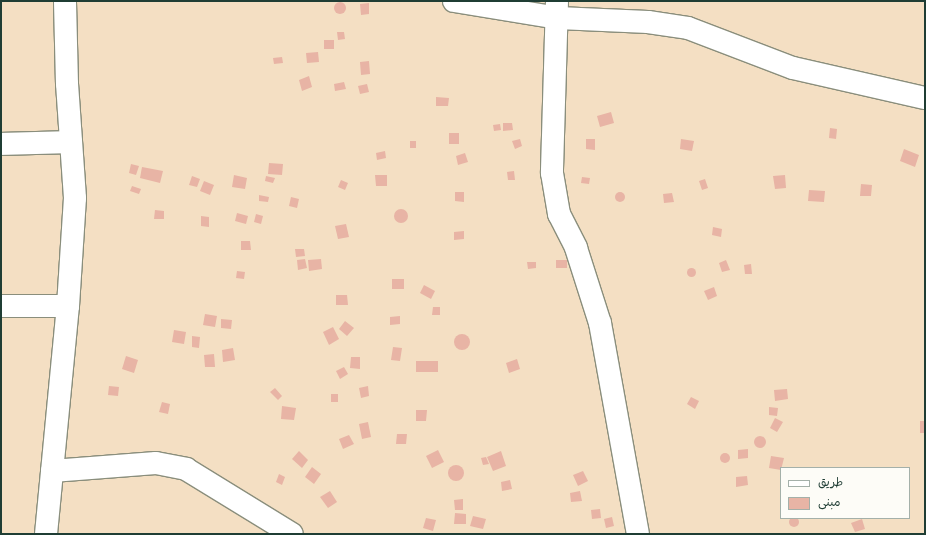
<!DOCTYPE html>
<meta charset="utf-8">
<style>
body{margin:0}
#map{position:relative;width:926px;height:535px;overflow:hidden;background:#f4dfc3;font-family:"Shantell Sans","Playpen Sans Arabic",sans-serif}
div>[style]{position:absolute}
.building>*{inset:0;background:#e8b4a5}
.round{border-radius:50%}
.roads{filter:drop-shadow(1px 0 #8a8e7c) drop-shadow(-1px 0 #8a8e7c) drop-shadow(0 1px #8a8e7c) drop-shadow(0 -1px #8a8e7c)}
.minor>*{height:22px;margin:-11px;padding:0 11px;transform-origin:11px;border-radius:11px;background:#fff}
span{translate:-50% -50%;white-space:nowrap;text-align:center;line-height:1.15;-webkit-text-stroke:3px #fdfcf7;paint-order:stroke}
.frame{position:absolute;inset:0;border:2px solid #1f3d34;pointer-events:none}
.legend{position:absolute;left:780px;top:467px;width:130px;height:52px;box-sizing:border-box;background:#fdfcf7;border:1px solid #a4b0a9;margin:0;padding:5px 7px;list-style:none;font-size:12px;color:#1f3d34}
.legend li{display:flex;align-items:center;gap:8px;height:20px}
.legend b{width:20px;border:1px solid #a4b0a9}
</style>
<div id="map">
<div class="building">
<div class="round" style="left:334px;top:2px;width:12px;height:12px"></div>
<div style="clip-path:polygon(369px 3px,369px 14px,361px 15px,360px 4px)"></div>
<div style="clip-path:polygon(337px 32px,344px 32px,345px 39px,338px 40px)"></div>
<div style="clip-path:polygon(324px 40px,334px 40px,334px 49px,324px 49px)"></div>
<div style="clip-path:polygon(318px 52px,319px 62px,307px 63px,306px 53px)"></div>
<div style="clip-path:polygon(282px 57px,283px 63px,274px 64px,273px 58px)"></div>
<div style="clip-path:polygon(369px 61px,370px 74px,361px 75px,360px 62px)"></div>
<div style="clip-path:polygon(309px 76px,312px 87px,302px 91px,299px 80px)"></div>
<div style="clip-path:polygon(344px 82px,346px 89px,335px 91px,334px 84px)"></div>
<div style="clip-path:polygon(367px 84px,369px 92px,360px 94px,358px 86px)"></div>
<div style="clip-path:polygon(436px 97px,449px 98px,448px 106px,436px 106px)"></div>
<div style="clip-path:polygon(611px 112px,614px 123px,600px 127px,597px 116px)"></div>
<div style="clip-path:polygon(503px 123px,512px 123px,513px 130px,503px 131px)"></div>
<div style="clip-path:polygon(500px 124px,501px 130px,494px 131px,493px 125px)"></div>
<div style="clip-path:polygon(830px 128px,837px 129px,836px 139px,829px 138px)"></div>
<div style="clip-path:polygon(449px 133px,459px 133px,459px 144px,449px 144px)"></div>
<div style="clip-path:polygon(520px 139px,522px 146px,515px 149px,512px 141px)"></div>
<div style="clip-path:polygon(586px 139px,595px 139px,595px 150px,586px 149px)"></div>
<div style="clip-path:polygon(681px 139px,694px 141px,692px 151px,680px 149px)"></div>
<div style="clip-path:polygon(410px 141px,416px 141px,416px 148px,410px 148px)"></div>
<div style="clip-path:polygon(904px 149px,919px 155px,915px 167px,900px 161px)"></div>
<div style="clip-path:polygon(385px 151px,386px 158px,377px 160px,376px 153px)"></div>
<div style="clip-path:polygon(465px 153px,468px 162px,458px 165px,456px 156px)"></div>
<div style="clip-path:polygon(269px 163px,283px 164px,282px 175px,268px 174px)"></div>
<div style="clip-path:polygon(131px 164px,139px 166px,136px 175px,129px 173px)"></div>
<div style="clip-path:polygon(142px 167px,163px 171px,160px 183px,140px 178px)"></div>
<div style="clip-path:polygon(514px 171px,515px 180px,508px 180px,507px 172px)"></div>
<div style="clip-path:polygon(234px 175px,247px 178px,245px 189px,232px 187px)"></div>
<div style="clip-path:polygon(375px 175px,387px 175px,387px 186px,376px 186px)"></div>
<div style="clip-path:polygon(785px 175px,786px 188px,775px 189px,773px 176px)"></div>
<div style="clip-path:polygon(192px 176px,200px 179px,197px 187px,189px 185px)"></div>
<div style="clip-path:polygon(266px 176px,275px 178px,273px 183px,265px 181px)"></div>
<div style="clip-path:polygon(582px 177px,590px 178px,589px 184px,581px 183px)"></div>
<div style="clip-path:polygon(705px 179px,708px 188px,702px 190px,699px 181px)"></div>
<div style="clip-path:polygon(341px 180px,348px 183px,345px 190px,338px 187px)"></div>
<div style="clip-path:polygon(204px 181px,214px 185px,210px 195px,200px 191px)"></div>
<div style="clip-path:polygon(861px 184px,872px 185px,871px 196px,860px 196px)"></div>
<div style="clip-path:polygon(132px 186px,141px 189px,139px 194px,130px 191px)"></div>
<div style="clip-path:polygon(809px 190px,825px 191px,824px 202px,808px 201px)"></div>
<div style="clip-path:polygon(455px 192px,464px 192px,464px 202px,455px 201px)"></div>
<div class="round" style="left:615px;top:192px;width:10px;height:10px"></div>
<div style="clip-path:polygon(672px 193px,674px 202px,664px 203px,663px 194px)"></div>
<div style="clip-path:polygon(259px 195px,269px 197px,268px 202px,259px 201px)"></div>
<div style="clip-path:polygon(291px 197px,299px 199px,297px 208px,289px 206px)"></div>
<div class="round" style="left:394px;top:209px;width:14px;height:14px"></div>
<div style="clip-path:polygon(155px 210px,164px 211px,164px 219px,154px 219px)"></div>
<div style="clip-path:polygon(237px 213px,248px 216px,246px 224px,235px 221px)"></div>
<div style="clip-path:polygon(256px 214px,263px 216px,261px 224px,254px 222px)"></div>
<div style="clip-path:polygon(201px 216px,209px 217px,209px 227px,201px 226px)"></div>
<div style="clip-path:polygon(346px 224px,349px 237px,338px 239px,335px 226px)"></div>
<div style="clip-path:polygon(713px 227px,722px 229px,721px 237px,712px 235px)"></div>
<div style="clip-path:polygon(464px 231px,464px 239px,454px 240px,454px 232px)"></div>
<div style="clip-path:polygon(241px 241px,250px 241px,251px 250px,241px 250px)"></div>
<div style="clip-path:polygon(295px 249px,304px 249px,305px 256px,296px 257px)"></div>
<div style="clip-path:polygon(305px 259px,307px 268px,298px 270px,297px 260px)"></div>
<div style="clip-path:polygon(321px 259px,322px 269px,309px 271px,308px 260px)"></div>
<div style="clip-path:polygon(556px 260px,567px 260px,567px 268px,556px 268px)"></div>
<div style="clip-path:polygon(726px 260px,730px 270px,722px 272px,719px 263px)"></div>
<div style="clip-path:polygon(527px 262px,536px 262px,536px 268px,528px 269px)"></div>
<div style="clip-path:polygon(751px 264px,752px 274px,745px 274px,744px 265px)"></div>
<div class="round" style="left:686.5px;top:267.5px;width:9px;height:9px"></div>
<div style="clip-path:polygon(237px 271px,245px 272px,244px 279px,236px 278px)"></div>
<div style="clip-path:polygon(392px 279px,404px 279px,404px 289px,392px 289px)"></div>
<div style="clip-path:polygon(424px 285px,435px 291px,431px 299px,420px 293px)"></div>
<div style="clip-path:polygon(714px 287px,717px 296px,708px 300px,704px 291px)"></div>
<div style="clip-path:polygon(336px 295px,347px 295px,348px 305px,336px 305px)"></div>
<div style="clip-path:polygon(433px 307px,440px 307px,440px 315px,432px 315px)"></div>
<div style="clip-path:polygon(205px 314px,217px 316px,215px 327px,203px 325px)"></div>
<div style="clip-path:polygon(400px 316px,400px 324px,390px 325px,390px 317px)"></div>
<div style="clip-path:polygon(221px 319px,232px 320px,231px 329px,221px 328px)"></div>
<div style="clip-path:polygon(345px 321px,354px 328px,347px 336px,339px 329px)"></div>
<div style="clip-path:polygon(333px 327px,339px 339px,329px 345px,323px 332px)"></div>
<div style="clip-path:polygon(174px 330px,186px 332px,184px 344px,172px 342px)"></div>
<div class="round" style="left:454px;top:334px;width:16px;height:16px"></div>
<div style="clip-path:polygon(192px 336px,200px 337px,199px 348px,192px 347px)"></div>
<div style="clip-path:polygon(393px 347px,402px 348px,400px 361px,391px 360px)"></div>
<div style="clip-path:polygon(233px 348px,235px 360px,223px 362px,222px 350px)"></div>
<div style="clip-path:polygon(214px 354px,215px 367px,205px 367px,204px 355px)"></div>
<div style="clip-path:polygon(126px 356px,138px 360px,134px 373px,122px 369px)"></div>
<div style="clip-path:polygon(351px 357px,360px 357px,360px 369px,350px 368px)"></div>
<div style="clip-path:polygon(517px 359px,520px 369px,509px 373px,506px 363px)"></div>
<div style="clip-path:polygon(416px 361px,438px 361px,438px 372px,416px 372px)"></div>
<div style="clip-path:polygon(344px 367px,348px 374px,340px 379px,336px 371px)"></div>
<div style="clip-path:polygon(109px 386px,119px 387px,118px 396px,108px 395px)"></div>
<div style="clip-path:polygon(368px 386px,369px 396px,361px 398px,359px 388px)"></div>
<div style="clip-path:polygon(275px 388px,282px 396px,278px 400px,270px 392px)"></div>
<div style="clip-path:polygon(787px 389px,788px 399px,775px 401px,774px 390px)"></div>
<div style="clip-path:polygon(331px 394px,338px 394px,338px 402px,331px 402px)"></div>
<div style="clip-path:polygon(691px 397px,699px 401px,695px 409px,687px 404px)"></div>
<div style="clip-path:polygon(162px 402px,170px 404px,168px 414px,159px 412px)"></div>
<div style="clip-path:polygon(282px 406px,296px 408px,294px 420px,281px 419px)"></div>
<div style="clip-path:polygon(769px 407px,778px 408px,777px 416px,769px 415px)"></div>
<div style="clip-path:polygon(416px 410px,427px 410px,426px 421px,416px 421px)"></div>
<div style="clip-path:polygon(775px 418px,783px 422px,777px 432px,770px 428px)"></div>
<div style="clip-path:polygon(920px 421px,925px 421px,925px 433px,920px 433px)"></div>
<div style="clip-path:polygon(368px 422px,371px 437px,362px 439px,359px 424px)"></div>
<div style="clip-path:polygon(397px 434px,407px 434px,406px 444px,396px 444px)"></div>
<div style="clip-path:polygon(349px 435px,354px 444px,343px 449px,339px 439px)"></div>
<div class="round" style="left:754px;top:436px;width:12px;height:12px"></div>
<div style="clip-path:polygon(748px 449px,748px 458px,738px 459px,738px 450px)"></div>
<div style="clip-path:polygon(438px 450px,444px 462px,432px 468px,426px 456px)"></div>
<div style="clip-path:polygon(299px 451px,308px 460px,302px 468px,292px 459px)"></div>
<div style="clip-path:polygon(501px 451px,506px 466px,493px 471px,487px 457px)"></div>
<div class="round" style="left:720px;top:453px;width:10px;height:10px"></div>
<div style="clip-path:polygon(771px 456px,784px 458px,781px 470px,769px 468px)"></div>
<div style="clip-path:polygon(486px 457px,489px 464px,483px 465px,481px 458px)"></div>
<div class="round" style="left:448px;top:465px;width:16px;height:16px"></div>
<div style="clip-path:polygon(312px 467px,321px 474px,314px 484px,305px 477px)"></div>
<div style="clip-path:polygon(583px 471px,588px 481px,578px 486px,573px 475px)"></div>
<div style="clip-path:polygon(279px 474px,285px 477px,282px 485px,276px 482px)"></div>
<div style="clip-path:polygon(747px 476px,748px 485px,736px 487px,736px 477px)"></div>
<div style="clip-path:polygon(510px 480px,512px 489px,502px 491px,501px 482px)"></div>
<div style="clip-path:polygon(330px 491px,337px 502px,328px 508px,320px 497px)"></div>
<div style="clip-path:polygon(580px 491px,582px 501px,571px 502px,570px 493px)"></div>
<div style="clip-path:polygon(463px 499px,463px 510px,455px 510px,454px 500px)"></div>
<div style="clip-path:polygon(600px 509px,601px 518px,592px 519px,591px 510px)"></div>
<div style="clip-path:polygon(455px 513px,466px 514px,466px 524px,454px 524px)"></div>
<div style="clip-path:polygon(473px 516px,486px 519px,483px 529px,470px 526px)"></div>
<div style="clip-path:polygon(612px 517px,614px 526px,606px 528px,604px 519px)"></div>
<div class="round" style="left:789px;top:517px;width:10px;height:10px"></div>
<div style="clip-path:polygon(426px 518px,436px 520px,433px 531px,423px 528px)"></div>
<div style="clip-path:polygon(862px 519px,865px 529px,855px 532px,851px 523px)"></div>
</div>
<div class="roads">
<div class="minor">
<div style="left:454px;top:1px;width:105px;rotate:9.3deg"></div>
<div style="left:558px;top:18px;width:90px;rotate:2.5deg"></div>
<div style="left:648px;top:22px;width:40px;rotate:8.5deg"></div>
<div style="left:688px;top:28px;width:112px;rotate:20.9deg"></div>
<div style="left:793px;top:68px;width:135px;rotate:12.8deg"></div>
<div style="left:557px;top:1px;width:172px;rotate:91.7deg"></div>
<div style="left:552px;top:173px;width:42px;rotate:80.3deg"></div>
<div style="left:559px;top:214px;width:38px;rotate:63deg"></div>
<div style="left:576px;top:248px;width:79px;rotate:72.3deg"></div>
<div style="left:600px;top:323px;width:214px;rotate:79.8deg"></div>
<div style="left:1px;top:144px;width:70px;rotate:-1.6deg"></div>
<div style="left:1px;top:306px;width:67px"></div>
<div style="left:52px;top:471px;width:104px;rotate:-4.4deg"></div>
<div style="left:156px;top:463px;width:31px;rotate:11deg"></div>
<div style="left:186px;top:469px;width:124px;rotate:31.5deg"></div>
<div style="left:46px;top:534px;width:229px;rotate:-84.5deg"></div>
<div style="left:68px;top:306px;width:108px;rotate:-86.3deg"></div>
<div style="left:75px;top:198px;width:114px;rotate:-94deg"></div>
<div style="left:67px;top:84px;width:83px;rotate:-91.4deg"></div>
</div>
</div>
<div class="frame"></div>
<ul class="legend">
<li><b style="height:5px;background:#fff"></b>طريق</li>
<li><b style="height:11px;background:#e8b4a5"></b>مبنى</li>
</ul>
</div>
